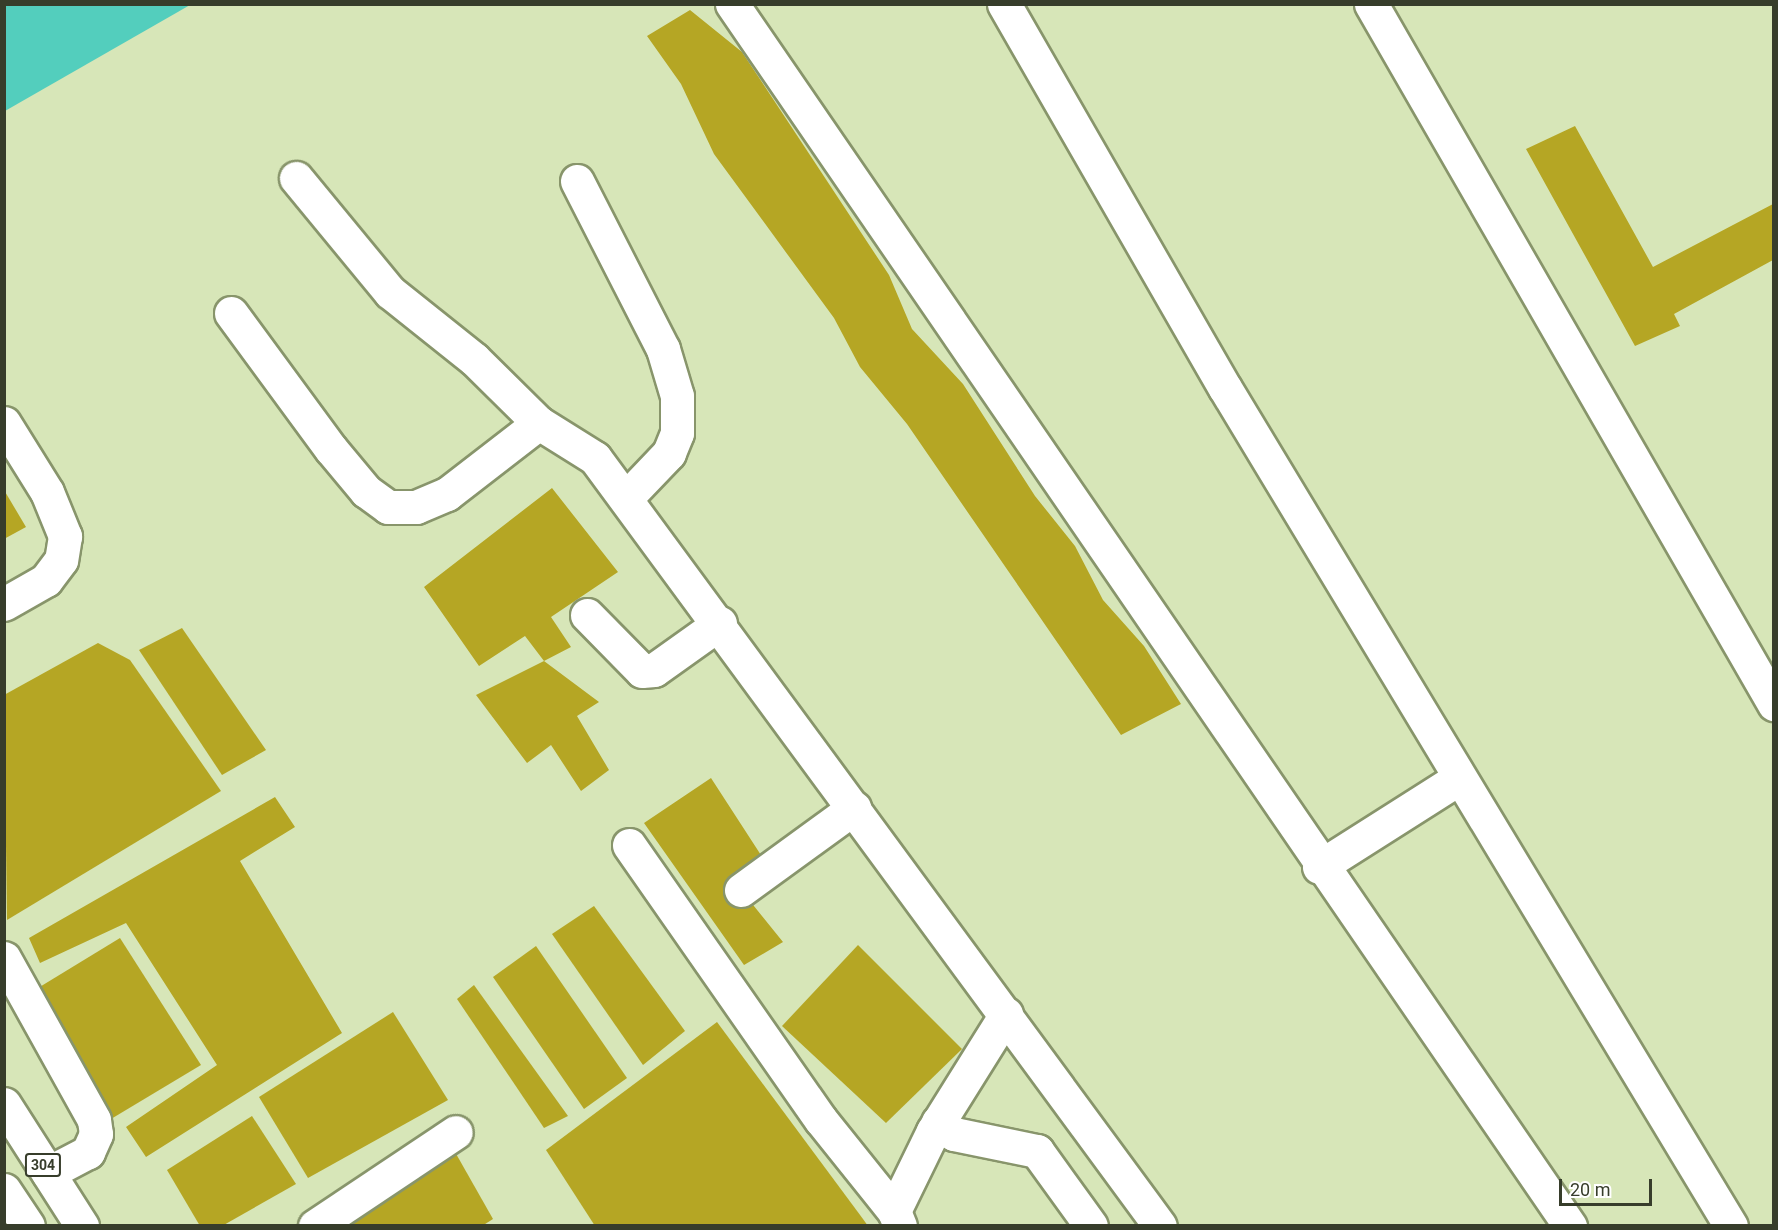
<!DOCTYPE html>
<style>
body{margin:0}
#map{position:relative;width:1778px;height:1230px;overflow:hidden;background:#d7e6b8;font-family:Roboto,sans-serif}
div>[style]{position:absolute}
.water>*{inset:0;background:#53cebd}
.building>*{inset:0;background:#b5a624}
.roads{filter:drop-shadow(2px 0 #88956b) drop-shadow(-2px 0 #88956b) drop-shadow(0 2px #88956b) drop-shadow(0 -2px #88956b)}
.minor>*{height:33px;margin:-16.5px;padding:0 16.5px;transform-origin:16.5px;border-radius:16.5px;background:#fff}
.highway>*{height:33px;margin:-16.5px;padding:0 16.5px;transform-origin:16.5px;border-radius:16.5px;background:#fff}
span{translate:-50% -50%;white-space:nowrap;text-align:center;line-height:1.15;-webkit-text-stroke:4.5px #fff;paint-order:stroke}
.shield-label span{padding:2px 4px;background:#fff;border:2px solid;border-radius:4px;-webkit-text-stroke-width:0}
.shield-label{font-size:14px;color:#373d2b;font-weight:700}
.frame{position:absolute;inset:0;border:6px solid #373d2b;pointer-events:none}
.scale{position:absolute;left:1559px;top:1179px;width:93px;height:27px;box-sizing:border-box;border:3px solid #373d2b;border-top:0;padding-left:8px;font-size:18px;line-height:21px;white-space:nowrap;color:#373d2b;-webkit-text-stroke:4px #fff;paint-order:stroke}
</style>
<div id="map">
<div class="water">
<div style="clip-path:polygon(5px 4px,190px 4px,190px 5px,5px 111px)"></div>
</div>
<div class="building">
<div style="clip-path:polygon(690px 10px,742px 52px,889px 275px,912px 329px,963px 384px,1035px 496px,1075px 546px,1103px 600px,1144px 646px,1181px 704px,1121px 735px,907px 424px,860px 367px,834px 318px,714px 154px,681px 84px,647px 36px)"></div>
<div style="clip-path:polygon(1575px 126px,1653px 267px,1773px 204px,1773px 260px,1674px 314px,1680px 326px,1635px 346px,1526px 149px)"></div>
<div style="clip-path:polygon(552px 488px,618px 572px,551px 617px,571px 647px,544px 661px,525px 636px,479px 666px,424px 587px)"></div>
<div style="clip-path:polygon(4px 490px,26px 527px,4px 539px)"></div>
<div style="clip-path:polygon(182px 628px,266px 750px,222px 775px,139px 650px)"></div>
<div style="clip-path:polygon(98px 643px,130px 660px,221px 791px,7px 920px,4px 695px)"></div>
<div style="clip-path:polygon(544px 661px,599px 702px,577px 716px,609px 770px,581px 791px,551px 745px,527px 763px,476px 695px)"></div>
<div style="clip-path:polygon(711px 778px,770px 869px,741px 890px,783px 942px,744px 965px,644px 823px)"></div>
<div style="clip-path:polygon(275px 797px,295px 827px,240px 861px,342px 1033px,146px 1157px,126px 1127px,217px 1065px,126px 923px,40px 963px,29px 938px)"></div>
<div style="clip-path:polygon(594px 906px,685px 1031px,643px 1065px,552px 934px)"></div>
<div style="clip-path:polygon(120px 938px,201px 1065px,111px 1119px,38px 988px)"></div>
<div style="clip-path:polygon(858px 945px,962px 1049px,886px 1123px,782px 1026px)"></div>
<div style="clip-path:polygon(536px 946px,627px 1078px,584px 1109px,493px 977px)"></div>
<div style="clip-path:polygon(474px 985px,568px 1116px,544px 1128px,457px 999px)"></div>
<div style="clip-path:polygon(393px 1012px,448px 1100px,308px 1178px,259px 1097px)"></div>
<div style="clip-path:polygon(717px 1022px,863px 1219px,868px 1226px,595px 1226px,546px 1150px)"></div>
<div style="clip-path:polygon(252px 1116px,296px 1184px,222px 1226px,200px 1226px,167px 1170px)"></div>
<div style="clip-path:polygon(455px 1152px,493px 1219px,482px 1226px,334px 1226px)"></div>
</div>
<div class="roads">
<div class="minor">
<div style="left:732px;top:4px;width:1482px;rotate:55.56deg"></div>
<div style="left:1004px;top:4px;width:443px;rotate:60.1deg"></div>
<div style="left:1225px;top:388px;width:979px;rotate:58.88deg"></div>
<div style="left:1371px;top:4px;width:808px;rotate:60.07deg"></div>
<div style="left:296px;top:178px;width:148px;rotate:50.5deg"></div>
<div style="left:390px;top:292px;width:107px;rotate:38.6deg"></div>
<div style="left:474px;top:359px;width:91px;rotate:44.6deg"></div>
<div style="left:577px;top:181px;width:189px;rotate:62.9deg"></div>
<div style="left:663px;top:349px;width:49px;rotate:73.4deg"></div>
<div style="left:677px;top:396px;width:37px;rotate:90deg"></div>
<div style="left:677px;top:433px;width:22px;rotate:112deg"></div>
<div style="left:669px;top:453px;width:59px;rotate:133.6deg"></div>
<div style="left:231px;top:313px;width:169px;rotate:53.7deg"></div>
<div style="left:331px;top:449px;width:55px;rotate:50.2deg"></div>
<div style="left:366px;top:491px;width:27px;rotate:36deg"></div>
<div style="left:388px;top:507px;width:28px"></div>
<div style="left:416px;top:507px;width:34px;rotate:-23deg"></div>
<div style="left:447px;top:494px;width:116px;rotate:-37.7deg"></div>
<div style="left:539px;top:423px;width:66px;rotate:32deg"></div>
<div style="left:595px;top:458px;width:953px;rotate:53.66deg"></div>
<div style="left:4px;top:423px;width:81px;rotate:58.1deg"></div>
<div style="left:47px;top:492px;width:48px;rotate:67.8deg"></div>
<div style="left:65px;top:536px;width:24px;rotate:99deg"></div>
<div style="left:61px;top:560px;width:25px;rotate:127deg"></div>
<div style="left:46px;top:580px;width:48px;rotate:150.3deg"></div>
<div style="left:587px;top:615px;width:78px;rotate:45.5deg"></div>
<div style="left:642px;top:671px;width:12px;rotate:-5deg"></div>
<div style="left:654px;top:670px;width:81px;rotate:-35.5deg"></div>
<div style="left:629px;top:845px;width:335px;rotate:55.1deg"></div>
<div style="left:821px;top:1120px;width:117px;rotate:51.3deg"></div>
<div style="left:1319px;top:867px;width:166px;rotate:-32.4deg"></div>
<div style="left:741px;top:890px;width:140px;rotate:-36deg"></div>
<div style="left:4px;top:958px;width:185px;rotate:60.9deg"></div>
<div style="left:94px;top:1120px;width:14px;rotate:82deg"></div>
<div style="left:96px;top:1134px;width:20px;rotate:114deg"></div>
<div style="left:88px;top:1152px;width:45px;rotate:152.3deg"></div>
<div style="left:938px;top:1122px;width:20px;rotate:37deg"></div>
<div style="left:954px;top:1134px;width:85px;rotate:11.6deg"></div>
<div style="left:1037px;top:1151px;width:92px;rotate:54.2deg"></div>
<div style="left:315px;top:1226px;width:169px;rotate:-33.7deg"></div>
<div style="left:900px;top:1226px;width:16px;rotate:-112deg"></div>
<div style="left:894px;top:1211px;width:89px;rotate:-64deg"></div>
<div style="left:933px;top:1131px;width:138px;rotate:-58deg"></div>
</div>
<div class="highway">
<div style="left:4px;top:1104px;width:145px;rotate:57.4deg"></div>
<div style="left:4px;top:1190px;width:43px;rotate:56.3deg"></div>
</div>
</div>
<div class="shield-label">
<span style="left:43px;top:1165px">304</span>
</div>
<div class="frame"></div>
<div class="scale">20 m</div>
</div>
